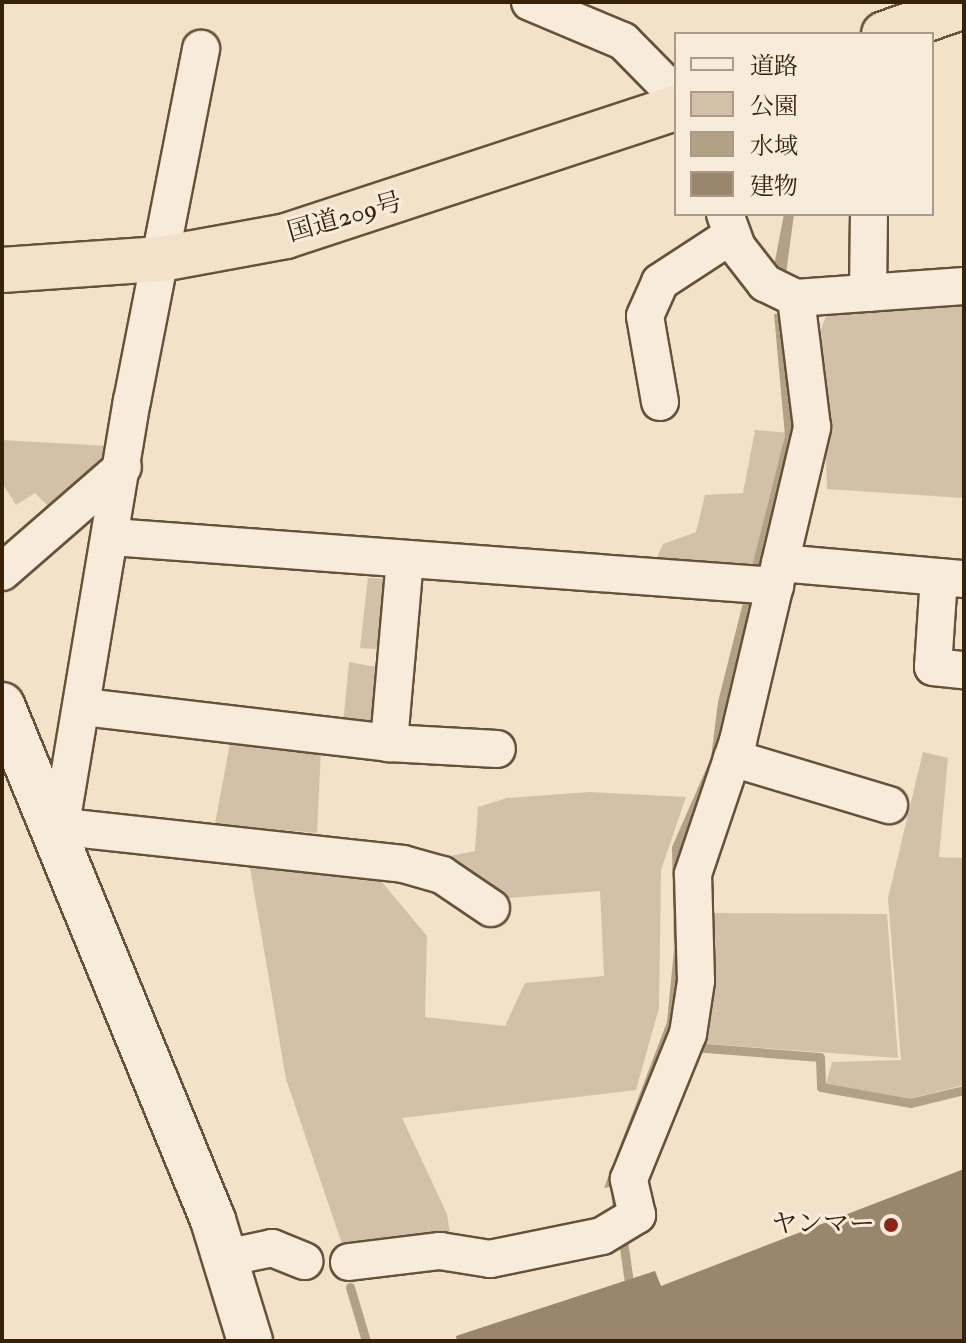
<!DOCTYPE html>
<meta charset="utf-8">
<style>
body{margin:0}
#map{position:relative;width:966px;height:1343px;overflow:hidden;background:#f2e2c8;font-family:"IM FELL Double Pica","Noto Serif JP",serif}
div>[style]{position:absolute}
.green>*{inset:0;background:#d2c1a7}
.water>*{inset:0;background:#b3a186}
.stream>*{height:9px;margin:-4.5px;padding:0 4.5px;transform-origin:4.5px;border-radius:4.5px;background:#b3a186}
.building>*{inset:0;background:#99866b}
.roads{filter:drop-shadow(2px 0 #665237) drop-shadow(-2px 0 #665237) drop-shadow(0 2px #665237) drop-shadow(0 -2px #665237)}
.minor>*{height:36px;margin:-18px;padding:0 18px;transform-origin:18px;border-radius:18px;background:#f7ecdb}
.tertiary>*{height:44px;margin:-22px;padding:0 22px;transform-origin:22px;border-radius:22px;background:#f7ecdb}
.trunk>*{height:44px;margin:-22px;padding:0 22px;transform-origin:22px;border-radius:22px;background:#f2e2c8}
.dots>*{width:22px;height:22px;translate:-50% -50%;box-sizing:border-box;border:4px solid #f7ecdb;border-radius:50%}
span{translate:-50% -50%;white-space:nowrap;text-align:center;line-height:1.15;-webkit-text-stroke:6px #f7ecdb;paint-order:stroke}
.street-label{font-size:26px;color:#382207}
.poi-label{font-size:26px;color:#382207}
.right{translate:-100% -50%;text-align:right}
.frame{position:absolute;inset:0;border:4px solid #382207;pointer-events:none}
.legend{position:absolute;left:674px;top:32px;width:260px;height:184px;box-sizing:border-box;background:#f7ecdb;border:2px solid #ab9b86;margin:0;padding:10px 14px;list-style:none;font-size:24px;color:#382207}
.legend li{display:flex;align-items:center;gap:16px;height:40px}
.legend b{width:40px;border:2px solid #ab9b86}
</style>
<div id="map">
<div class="green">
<div style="clip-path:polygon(964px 304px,964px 498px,827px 489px,821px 329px,826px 316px)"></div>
<div style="clip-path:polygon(755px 430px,800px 434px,769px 577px,650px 573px,663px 544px,696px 532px,705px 495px,743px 493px)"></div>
<div style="clip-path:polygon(2px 440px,108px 446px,96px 473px,50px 508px,35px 493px,16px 505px,2px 483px)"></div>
<div style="clip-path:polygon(368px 578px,393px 579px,388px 650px,360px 648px)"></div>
<div style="clip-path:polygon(349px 662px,381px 668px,375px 734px,336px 726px,344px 715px)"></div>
<div style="clip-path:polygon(231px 738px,321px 749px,317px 833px,215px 824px)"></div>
<div style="clip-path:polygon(923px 752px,948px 758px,939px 857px,964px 858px,964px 1085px,909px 1099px,826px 1084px,832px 1062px,901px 1060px,888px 898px)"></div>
<div style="clip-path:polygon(590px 792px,686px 797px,661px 870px,659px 1008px,636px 1090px,402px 1118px,447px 1214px,451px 1241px,343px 1247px,286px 1079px,249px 862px,376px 875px,427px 936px,425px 1017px,505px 1026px,525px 983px,604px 976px,600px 891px,494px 899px,435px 859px,475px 851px,478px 807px,507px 798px)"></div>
<div style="clip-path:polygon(705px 913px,887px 914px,898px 1058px,696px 1043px)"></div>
</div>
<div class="water">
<div style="clip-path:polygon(784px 214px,794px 214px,786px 274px,773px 271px)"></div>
<div style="clip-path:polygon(774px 314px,783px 314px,795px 411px,791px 455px,725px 714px,722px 756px,683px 845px,684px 934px,676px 1019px,618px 1186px,604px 1188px,667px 1022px,674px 950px,672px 847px,711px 758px,718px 702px,785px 436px)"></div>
</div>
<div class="stream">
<div style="left:693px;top:1047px;width:127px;rotate:4.5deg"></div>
<div style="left:820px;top:1057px;width:30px;rotate:88deg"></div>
<div style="left:821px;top:1087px;width:90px;rotate:10.2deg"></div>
<div style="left:910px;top:1103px;width:56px;rotate:-13.5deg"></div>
<div style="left:613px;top:1175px;width:44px;rotate:83.5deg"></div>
<div style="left:622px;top:1233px;width:58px;rotate:82deg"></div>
<div style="left:350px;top:1287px;width:56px;rotate:73.5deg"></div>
</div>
<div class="building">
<div style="clip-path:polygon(964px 1169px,964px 1341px,457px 1341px,456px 1336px,655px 1271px,661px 1286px)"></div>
</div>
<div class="roads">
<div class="minor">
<div style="left:530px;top:2px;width:101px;rotate:22.8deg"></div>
<div style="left:623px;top:41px;width:76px;rotate:45.5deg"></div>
<div style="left:725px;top:214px;width:35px;rotate:70deg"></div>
<div style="left:737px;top:247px;width:46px;rotate:52.1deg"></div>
<div style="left:765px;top:283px;width:34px;rotate:26deg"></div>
<div style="left:796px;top:298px;width:168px;rotate:-4.1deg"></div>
<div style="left:868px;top:293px;width:79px;rotate:-89.3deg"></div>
<div style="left:660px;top:402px;width:87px;rotate:-99.9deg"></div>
<div style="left:645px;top:316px;width:37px;rotate:-66deg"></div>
<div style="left:660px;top:282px;width:86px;rotate:-33.1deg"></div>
<div style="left:112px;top:537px;width:665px;rotate:4.23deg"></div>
<div style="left:405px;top:559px;width:185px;rotate:95deg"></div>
<div style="left:389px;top:743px;width:108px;rotate:3.2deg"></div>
<div style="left:780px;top:563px;width:185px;rotate:5deg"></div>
<div style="left:2px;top:572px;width:160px;rotate:-41deg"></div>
<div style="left:939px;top:577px;width:90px;rotate:93.8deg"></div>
<div style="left:933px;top:667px;width:31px;rotate:6deg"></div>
<div style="left:84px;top:707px;width:307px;rotate:6.7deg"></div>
<div style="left:732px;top:758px;width:164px;rotate:16.7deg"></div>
<div style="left:64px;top:827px;width:341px;rotate:6.2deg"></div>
<div style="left:403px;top:864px;width:41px;rotate:15.8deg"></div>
<div style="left:442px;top:875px;width:59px;rotate:34deg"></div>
<div style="left:58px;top:842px;width:447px;rotate:-80.5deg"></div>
<div style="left:132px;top:401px;width:359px;rotate:-78.9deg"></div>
<div style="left:225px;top:1258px;width:48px;rotate:-12deg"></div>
<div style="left:272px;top:1248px;width:35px;rotate:22deg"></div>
<div style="left:349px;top:1262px;width:92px;rotate:-6.9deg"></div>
<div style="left:440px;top:1251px;width:51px;rotate:9.1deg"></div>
<div style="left:490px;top:1259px;width:114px;rotate:-11.6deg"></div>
<div style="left:602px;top:1236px;width:41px;rotate:-31deg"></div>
<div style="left:637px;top:1215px;width:37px;rotate:-103deg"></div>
<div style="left:629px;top:1179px;width:157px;rotate:-67.9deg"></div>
<div style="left:688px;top:1034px;width:54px;rotate:-81.4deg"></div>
<div style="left:696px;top:981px;width:107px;rotate:-91.6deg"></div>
<div style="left:693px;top:874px;width:140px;rotate:-71.3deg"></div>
<div style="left:738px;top:741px;width:323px;rotate:-76.7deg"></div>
<div style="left:812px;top:427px;width:130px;rotate:-97.1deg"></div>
</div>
<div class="tertiary">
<div style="left:2px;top:705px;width:557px;rotate:67.72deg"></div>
<div style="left:213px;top:1220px;width:127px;rotate:73deg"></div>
</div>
<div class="trunk">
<div style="left:884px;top:34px;width:85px;rotate:-19.3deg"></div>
<div style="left:2px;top:270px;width:159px;rotate:-4deg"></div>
<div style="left:161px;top:259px;width:127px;rotate:-10.4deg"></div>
<div style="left:286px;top:236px;width:410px;rotate:-18.2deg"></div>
</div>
</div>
<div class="dots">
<div style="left:891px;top:1225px;background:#8f2418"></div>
</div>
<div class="street-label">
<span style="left:345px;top:218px;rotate:-16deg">国道209号</span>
</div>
<div class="poi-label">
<span class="right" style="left:875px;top:1225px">ヤンマー</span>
</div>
<div class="frame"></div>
<ul class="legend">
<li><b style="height:10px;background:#f7ecdb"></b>道路</li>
<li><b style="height:22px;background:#d2c1a7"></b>公園</li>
<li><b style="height:22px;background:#b3a186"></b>水域</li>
<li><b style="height:22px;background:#99866b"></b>建物</li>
</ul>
</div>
